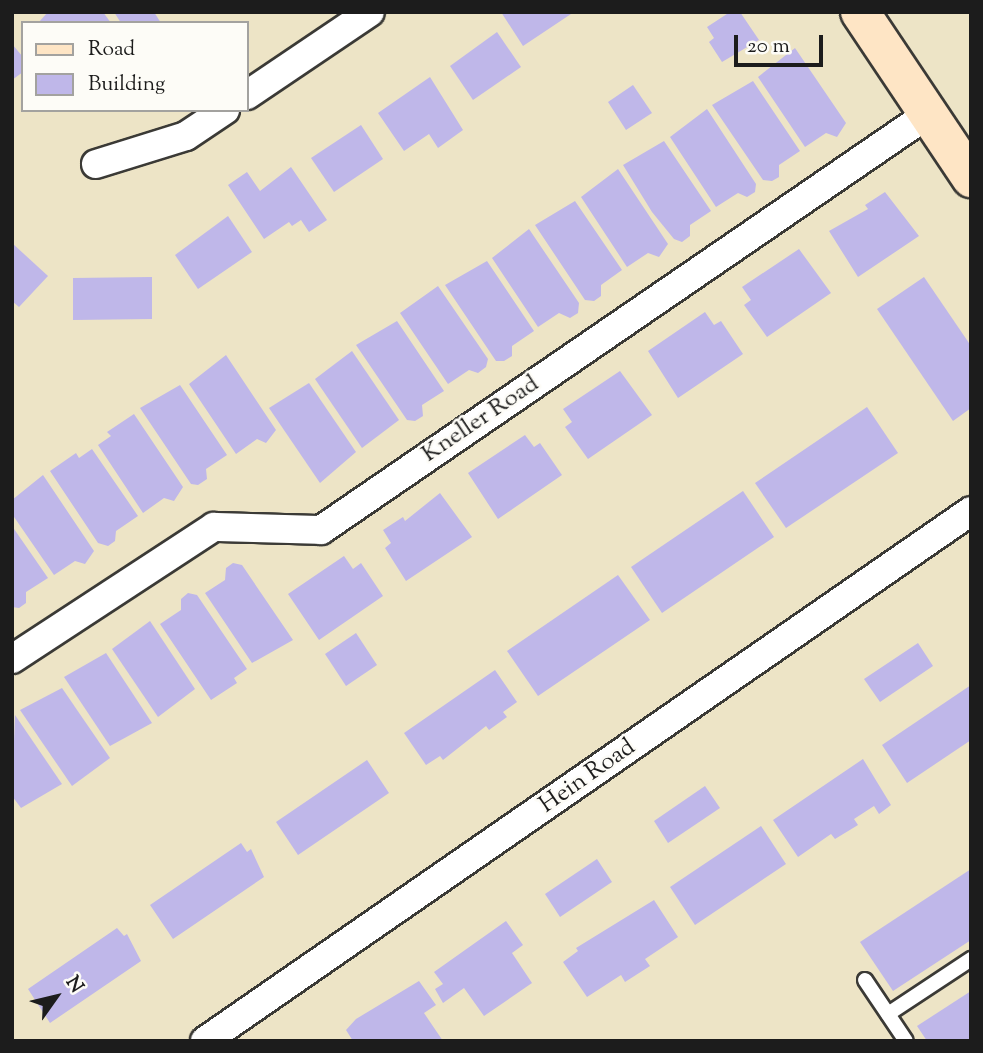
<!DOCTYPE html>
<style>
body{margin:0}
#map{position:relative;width:983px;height:1053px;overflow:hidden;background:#ede4c6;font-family:"Sorts Mill Goudy",serif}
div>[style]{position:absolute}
.building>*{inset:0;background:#bfb7e9}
.roads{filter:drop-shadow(2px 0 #3b3a36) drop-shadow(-2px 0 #3b3a36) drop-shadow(0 2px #3b3a36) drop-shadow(0 -2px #3b3a36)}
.lane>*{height:14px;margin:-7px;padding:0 7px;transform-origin:7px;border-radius:7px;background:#fff}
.street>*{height:28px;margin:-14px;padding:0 14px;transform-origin:14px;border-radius:14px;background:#fff}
.secondary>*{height:38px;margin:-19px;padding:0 19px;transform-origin:19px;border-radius:19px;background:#fee5c5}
span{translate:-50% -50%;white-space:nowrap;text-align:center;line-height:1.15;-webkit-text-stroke:5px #fdfcf7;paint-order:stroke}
.street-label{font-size:24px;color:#1c1c1c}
.frame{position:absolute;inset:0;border:14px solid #1c1c1c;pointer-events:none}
.legend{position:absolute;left:21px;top:21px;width:228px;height:91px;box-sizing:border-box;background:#fdfcf7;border:2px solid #a3a29f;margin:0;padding:9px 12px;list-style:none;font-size:21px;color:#1c1c1c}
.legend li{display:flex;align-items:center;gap:14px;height:35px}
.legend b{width:35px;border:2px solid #a3a29f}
.north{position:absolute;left:21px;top:962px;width:70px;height:70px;-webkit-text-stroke:5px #fdfcf7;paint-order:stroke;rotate:56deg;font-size:19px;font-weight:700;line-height:28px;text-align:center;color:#1c1c1c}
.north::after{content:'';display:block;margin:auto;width:24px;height:32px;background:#1c1c1c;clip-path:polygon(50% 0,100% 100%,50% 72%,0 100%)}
.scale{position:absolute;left:734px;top:35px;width:89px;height:32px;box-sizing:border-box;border:4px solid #1c1c1c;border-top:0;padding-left:9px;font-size:21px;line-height:24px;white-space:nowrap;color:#1c1c1c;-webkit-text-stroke:5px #fdfcf7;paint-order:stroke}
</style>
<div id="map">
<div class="building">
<div style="clip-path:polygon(48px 12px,103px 12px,111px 23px,38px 23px)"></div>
<div style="clip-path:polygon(114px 12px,154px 12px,161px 23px,121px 23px)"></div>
<div style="clip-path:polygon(501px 12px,574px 12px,523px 46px)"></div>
<div style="clip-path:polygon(730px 12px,740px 12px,759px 40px,722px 62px,709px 42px,714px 38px,707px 27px)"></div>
<div style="clip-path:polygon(497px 32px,521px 67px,473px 100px,450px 66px)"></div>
<div style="clip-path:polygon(12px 44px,23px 57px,23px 72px,12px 80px)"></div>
<div style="clip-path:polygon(795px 48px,846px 123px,837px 137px,826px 133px,805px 147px,758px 77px)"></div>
<div style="clip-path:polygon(430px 77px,463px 130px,438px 148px,429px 134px,404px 151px,378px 113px)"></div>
<div style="clip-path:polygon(753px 81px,800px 151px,779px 165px,779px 177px,772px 181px,763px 180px,712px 105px)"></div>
<div style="clip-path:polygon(633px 85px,652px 113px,626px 130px,608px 102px)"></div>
<div style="clip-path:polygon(707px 109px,756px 184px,755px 192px,747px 197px,738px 193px,716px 207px,670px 137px)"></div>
<div style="clip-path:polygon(361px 125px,383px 159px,334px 192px,311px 158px)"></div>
<div style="clip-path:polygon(664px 141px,711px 211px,690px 225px,690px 236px,682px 242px,674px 239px,652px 212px,623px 165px)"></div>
<div style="clip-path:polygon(291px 167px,327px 220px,309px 232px,301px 220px,292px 226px,289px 222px,264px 239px,228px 185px,247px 172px,260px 191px)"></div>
<div style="clip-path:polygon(618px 169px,668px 244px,659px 257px,648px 253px,627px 267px,581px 197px)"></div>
<div style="clip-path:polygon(885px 192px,919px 236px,858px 277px,829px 231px,868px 209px,865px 205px)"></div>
<div style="clip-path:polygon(575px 201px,622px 270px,601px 285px,601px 296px,594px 301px,585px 300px,535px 225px)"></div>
<div style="clip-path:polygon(228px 216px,252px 252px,198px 289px,175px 255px)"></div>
<div style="clip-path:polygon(529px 229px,579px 303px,578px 313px,570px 318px,559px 313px,538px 327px,492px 258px)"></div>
<div style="clip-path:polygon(12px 243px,48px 276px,19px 307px,12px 301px)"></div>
<div style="clip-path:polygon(799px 249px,831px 293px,767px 337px,744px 305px,751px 300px,742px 287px)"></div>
<div style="clip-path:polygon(487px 261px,534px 331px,512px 346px,512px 356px,504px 361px,496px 361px,445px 285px)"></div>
<div style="clip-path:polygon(152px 277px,152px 319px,73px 320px,73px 278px)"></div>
<div style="clip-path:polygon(924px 277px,971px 346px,971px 408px,953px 421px,877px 309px)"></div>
<div style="clip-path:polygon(438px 286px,488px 359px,486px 367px,478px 373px,469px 370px,448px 384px,400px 313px)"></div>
<div style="clip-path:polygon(705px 312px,714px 325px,721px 321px,743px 354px,678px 398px,648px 351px)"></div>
<div style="clip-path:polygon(397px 321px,444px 391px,422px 405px,423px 416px,415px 421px,407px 420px,356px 345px)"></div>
<div style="clip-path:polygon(352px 351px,399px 420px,362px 448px,315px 379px)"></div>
<div style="clip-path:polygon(226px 355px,276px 430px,266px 443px,257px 439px,236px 454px,189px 384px)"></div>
<div style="clip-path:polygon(620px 371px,652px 415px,588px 459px,565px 427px,572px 422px,563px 409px)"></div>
<div style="clip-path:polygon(309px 383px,356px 452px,320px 483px,269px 408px)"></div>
<div style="clip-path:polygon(180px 385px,227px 455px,206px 469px,207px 479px,198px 485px,191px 484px,140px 408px)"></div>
<div style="clip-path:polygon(867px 407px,898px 453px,786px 528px,755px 483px)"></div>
<div style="clip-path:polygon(134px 414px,183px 487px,174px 501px,164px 498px,143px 513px,98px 445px,111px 436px,107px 432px)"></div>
<div style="clip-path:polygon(525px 435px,534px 447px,540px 443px,562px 475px,498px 519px,468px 473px)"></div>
<div style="clip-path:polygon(92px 449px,138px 516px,116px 531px,115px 541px,108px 546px,98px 543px,50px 471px,76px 453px,79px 458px)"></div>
<div style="clip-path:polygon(43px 475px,94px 551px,85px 564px,75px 561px,54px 575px,12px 514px,12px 500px)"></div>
<div style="clip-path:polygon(743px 491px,774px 537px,662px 613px,631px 567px)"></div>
<div style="clip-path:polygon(440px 493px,472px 537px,406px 581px,385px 548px,391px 543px,383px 530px,403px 517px,405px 521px)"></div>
<div style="clip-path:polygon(12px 526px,48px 578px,26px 592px,26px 603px,19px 608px,12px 607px)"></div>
<div style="clip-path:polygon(344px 556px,353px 569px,361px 563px,383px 596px,319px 640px,288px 594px)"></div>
<div style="clip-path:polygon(233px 563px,242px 565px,293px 640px,252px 663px,205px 593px,225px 580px,226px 568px)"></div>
<div style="clip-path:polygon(618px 575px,650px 620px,538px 696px,507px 651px)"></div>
<div style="clip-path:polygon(188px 593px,197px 595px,247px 669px,234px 678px,237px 683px,211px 700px,160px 624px,181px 610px,181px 599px)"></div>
<div style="clip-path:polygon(150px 621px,195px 689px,158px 717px,112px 649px)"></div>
<div style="clip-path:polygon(356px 633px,377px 665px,346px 686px,325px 654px)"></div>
<div style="clip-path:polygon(918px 643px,933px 666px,880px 702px,864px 679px)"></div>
<div style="clip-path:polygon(106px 653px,152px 723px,110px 746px,64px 677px)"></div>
<div style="clip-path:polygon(495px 670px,517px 702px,503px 712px,507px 717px,489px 730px,486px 726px,443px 760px,440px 756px,426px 765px,404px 733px)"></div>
<div style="clip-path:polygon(971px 685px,971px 740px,907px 783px,882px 745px)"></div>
<div style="clip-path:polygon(62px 688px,110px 758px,72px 786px,20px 710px)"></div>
<div style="clip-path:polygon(15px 715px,62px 784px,21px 808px,12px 796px)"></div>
<div style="clip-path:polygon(863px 759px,891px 805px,879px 814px,874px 806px,854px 819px,858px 825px,835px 839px,831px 834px,798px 857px,773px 820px)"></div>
<div style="clip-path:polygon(367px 760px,389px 793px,298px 855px,276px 822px)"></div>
<div style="clip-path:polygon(705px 786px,720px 808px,668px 843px,654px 821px)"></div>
<div style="clip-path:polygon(761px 826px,786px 864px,695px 925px,670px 887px)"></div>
<div style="clip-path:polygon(241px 843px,247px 852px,251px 849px,264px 877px,173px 939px,150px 905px)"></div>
<div style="clip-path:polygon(597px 859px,612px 882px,560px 917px,545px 894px)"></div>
<div style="clip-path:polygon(971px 869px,971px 940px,893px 991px,860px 942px)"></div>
<div style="clip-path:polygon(654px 900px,678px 937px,645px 959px,650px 966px,625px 982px,621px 975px,587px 997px,563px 962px,578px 951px,576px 948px)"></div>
<div style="clip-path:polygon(506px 921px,523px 945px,512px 953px,532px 983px,484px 1016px,464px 988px,443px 1003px,435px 989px,443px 984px,434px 972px)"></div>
<div style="clip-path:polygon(117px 928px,124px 936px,127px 934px,141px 961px,50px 1023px,28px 989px)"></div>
<div style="clip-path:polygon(419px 981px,436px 1005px,424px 1013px,443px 1041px,353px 1041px,346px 1030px,356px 1019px)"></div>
<div style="clip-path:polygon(971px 991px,971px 1041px,927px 1041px,917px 1026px)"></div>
</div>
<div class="roads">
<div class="lane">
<div style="left:865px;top:980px;width:73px;rotate:56.1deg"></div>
<div style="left:888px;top:1014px;width:100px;rotate:-33.5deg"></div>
</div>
<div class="street">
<div style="left:247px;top:95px;width:148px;rotate:-34deg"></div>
<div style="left:96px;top:164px;width:94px;rotate:-17.3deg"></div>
<div style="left:186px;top:136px;width:47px;rotate:-33.7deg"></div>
<div style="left:12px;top:659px;width:241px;rotate:-33.2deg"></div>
<div style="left:214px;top:527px;width:107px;rotate:1.6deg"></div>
<div style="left:321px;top:530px;width:736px;rotate:-34.42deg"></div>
<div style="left:205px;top:1041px;width:931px;rotate:-34.68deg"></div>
</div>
<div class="secondary">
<div style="left:860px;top:12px;width:200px;rotate:56.2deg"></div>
</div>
</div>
<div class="street-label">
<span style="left:481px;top:420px;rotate:-34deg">Kneller Road</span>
<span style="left:588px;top:777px;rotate:-35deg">Hein Road</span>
</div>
<div class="frame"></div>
<ul class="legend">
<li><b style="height:9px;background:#fee5c5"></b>Road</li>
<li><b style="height:19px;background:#bfb7e9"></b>Building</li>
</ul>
<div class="north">N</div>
<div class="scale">20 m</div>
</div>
